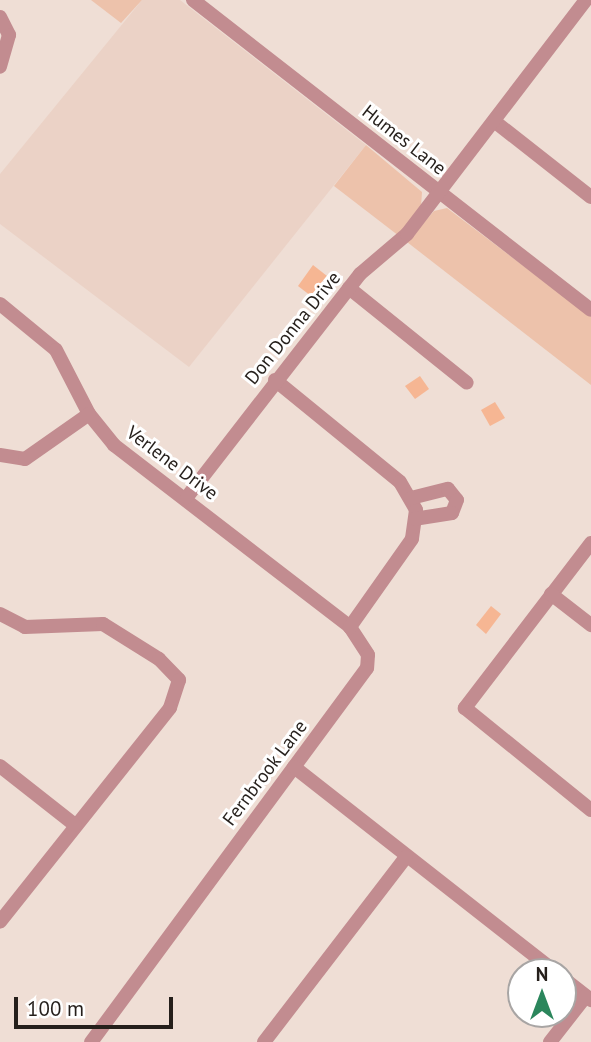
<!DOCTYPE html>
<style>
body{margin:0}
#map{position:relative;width:591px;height:1042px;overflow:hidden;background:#efded5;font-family:"PT Sans",sans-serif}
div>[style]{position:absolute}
.built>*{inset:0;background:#ebd2c6}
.green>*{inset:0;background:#edc2ab}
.building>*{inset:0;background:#f6b693}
.minor>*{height:14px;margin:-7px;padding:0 7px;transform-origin:7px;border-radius:7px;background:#c28c90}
span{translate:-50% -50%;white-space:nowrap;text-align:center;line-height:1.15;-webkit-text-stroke:6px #fff;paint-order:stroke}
.street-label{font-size:19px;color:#251f1b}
.north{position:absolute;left:507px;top:958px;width:70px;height:70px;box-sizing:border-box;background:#fff;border:2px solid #a8a5a4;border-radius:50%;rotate:0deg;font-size:19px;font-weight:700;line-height:28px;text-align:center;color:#251f1b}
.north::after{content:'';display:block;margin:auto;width:24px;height:32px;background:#2b865c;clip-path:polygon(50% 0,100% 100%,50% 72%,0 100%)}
.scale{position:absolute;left:14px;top:997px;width:159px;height:32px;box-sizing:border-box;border:4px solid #251f1b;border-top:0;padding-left:9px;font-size:21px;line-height:24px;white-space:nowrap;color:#251f1b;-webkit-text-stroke:5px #fff;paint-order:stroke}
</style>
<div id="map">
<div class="built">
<div style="clip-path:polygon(142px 0,180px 0,366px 145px,189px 367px,0 224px,0 174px)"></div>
</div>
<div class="green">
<div style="clip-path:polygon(91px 0,142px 0,121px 23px)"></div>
<div style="clip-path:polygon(366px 145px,422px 192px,421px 207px,399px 236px,334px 186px)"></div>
<div style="clip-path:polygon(447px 208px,591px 317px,591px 385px,407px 242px,434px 211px)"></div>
</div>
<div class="building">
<div style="clip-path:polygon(313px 265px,327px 276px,311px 296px,298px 286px)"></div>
<div style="clip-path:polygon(420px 376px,429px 389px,415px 399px,405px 386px)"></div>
<div style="clip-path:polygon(495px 402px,505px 418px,490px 426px,481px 410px)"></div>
<div style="clip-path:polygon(491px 606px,501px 614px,486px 634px,476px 625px)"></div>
</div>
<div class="minor">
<div style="left:193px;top:0;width:504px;rotate:37.91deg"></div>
<div style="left:0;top:17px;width:20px;rotate:63deg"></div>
<div style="left:9px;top:35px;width:33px;rotate:106deg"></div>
<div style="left:494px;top:121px;width:123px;rotate:38.1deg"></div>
<div style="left:349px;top:288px;width:151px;rotate:38.8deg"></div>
<div style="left:0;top:304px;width:72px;rotate:39.4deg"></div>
<div style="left:56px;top:350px;width:72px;rotate:62.7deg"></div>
<div style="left:89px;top:414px;width:40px;rotate:51deg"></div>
<div style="left:114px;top:445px;width:298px;rotate:37.6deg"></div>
<div style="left:350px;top:627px;width:33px;rotate:57deg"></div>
<div style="left:368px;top:655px;width:13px;rotate:94deg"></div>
<div style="left:367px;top:668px;width:465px;rotate:126.4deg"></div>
<div style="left:275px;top:380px;width:161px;rotate:39.2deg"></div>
<div style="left:400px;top:482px;width:32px;rotate:60deg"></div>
<div style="left:416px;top:510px;width:29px;rotate:98deg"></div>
<div style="left:412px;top:539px;width:108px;rotate:125.2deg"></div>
<div style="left:0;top:455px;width:25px;rotate:9deg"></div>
<div style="left:25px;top:459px;width:78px;rotate:-35.1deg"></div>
<div style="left:187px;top:497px;width:282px;rotate:-52.2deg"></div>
<div style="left:360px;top:274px;width:62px;rotate:-40.4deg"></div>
<div style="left:407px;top:234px;width:295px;rotate:-52.6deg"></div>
<div style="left:411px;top:498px;width:38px;rotate:-14deg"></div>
<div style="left:448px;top:489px;width:14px;rotate:51deg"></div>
<div style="left:457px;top:500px;width:14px;rotate:111deg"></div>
<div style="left:452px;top:513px;width:37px;rotate:171deg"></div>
<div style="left:591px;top:543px;width:208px;rotate:127.4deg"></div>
<div style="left:465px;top:708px;width:162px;rotate:39deg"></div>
<div style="left:551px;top:594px;width:51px;rotate:37.8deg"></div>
<div style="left:0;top:614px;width:28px;rotate:27deg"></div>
<div style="left:25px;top:627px;width:78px;rotate:-2.2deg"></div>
<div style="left:103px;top:624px;width:66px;rotate:32deg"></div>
<div style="left:159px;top:659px;width:29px;rotate:46deg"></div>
<div style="left:179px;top:680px;width:29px;rotate:108deg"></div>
<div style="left:170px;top:708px;width:273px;rotate:128.5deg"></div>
<div style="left:0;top:766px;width:95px;rotate:38.2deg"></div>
<div style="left:294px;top:767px;width:332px;rotate:38.1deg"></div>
<div style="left:563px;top:978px;width:36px;rotate:38deg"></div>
<div style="left:264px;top:1042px;width:233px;rotate:-52.5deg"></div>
<div style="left:550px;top:1042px;width:58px;rotate:-52deg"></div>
</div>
<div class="street-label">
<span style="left:404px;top:140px;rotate:38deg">Humes Lane</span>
<span style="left:293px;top:328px;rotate:-51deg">Don Donna Drive</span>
<span style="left:172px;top:463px;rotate:37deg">Verlene Drive</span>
<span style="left:265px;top:773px;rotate:-53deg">Fernbrook Lane</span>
</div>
<div class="north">N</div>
<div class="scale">100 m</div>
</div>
